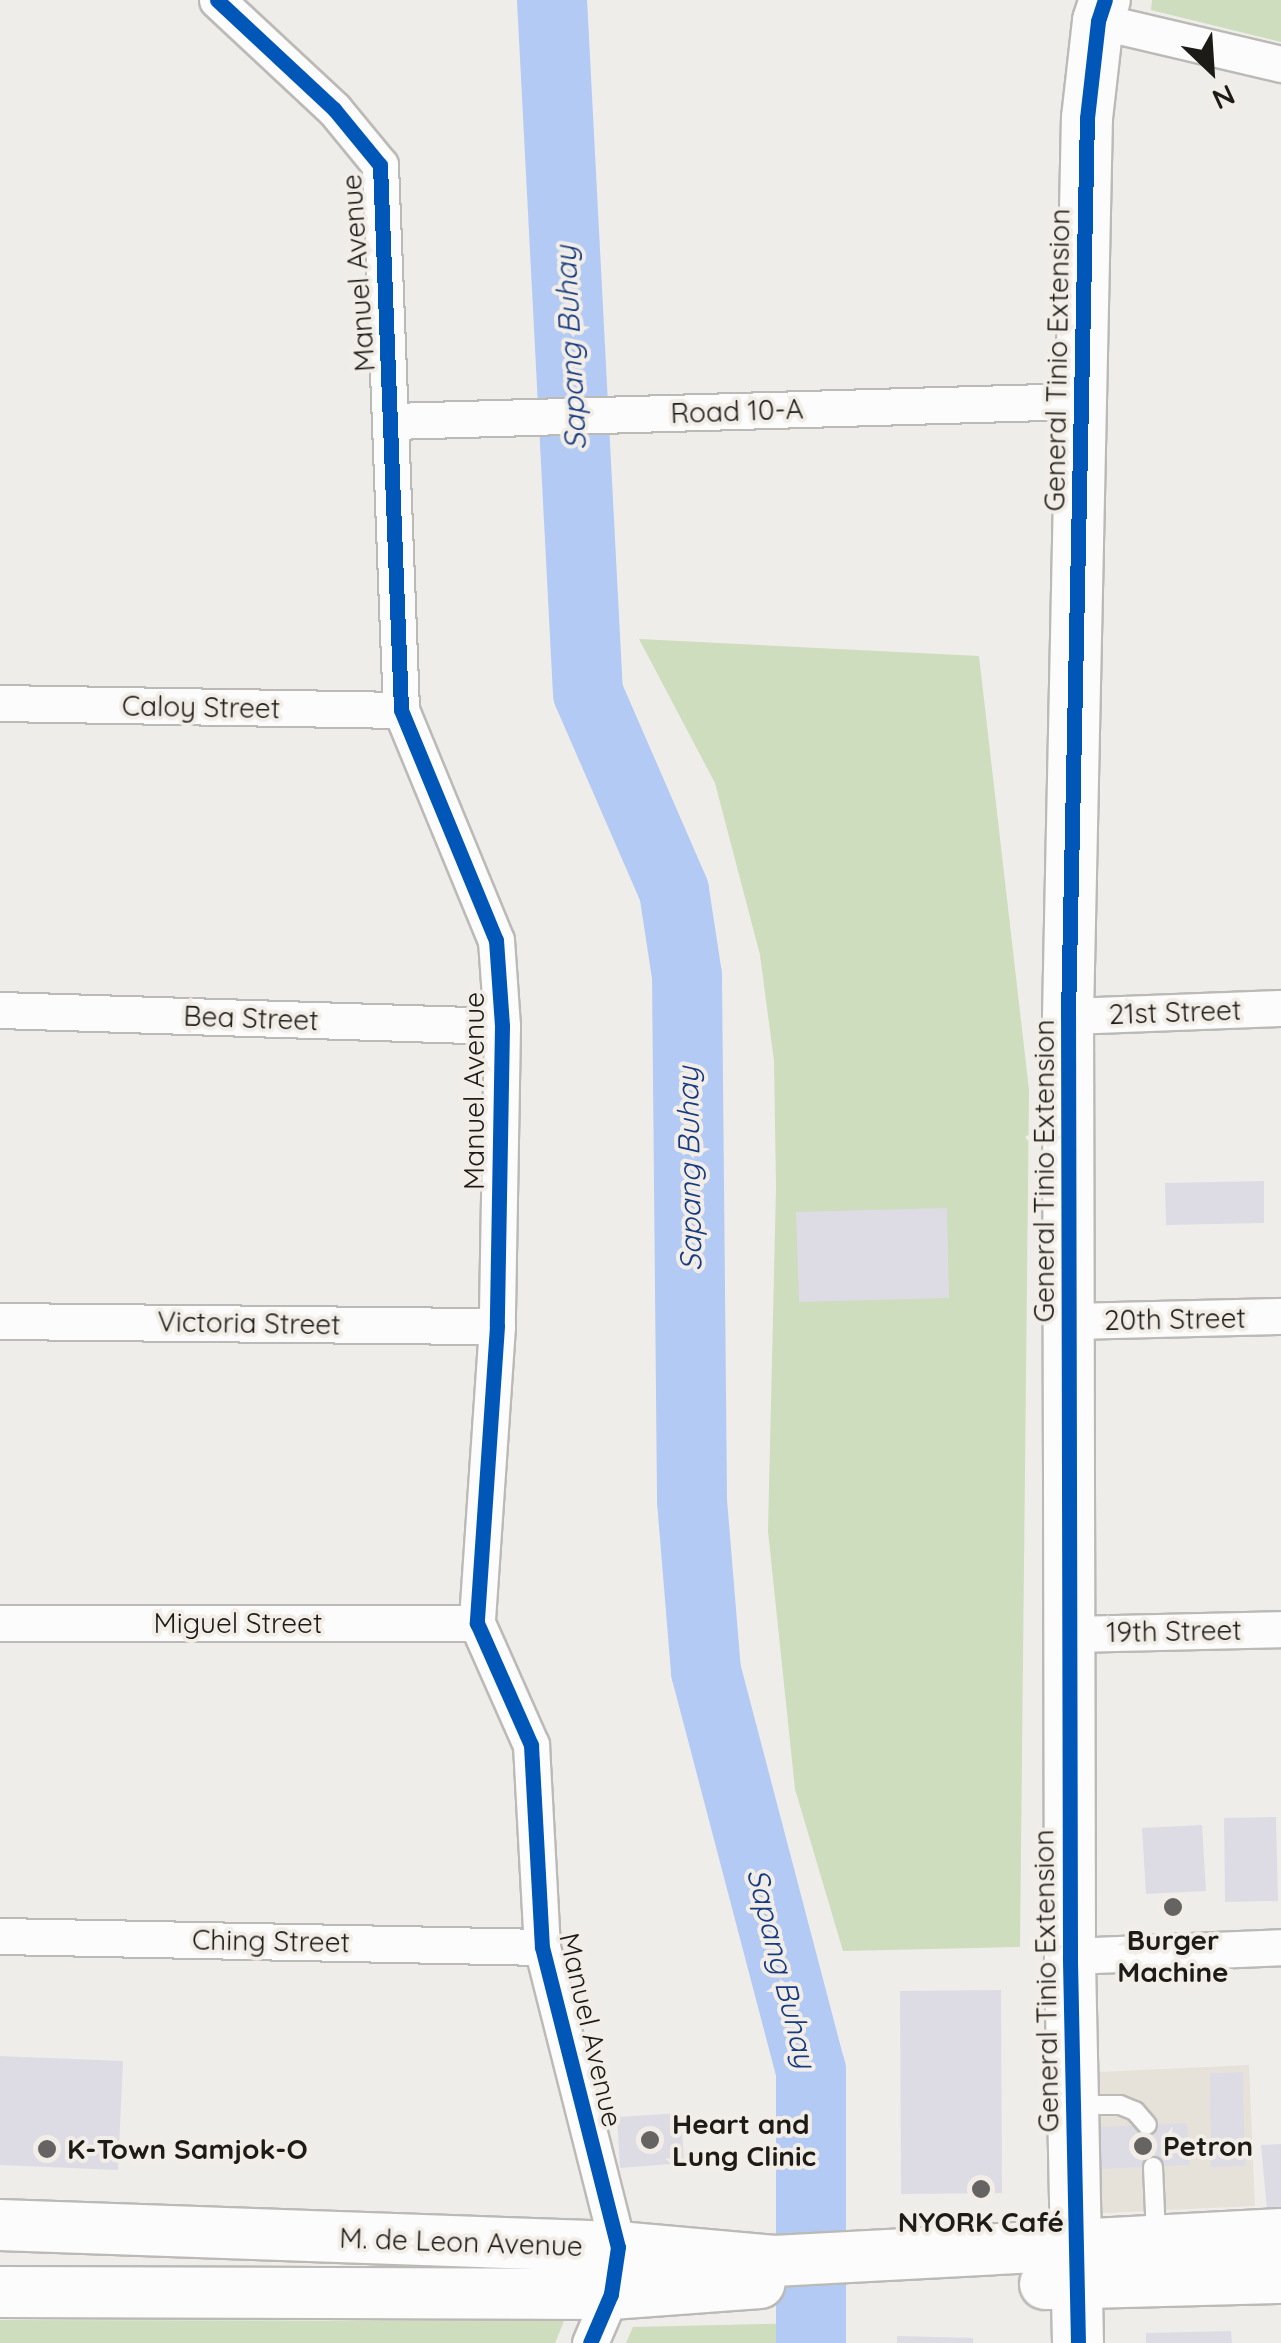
<!DOCTYPE html>
<meta charset="utf-8">
<style>
body{margin:0}
#map{position:relative;width:1281px;height:2343px;overflow:hidden;background:#efedea;font-family:Quicksand,sans-serif}
div>[style]{position:absolute}
.built>*{inset:0;background:#e7e2d9}
.green>*{inset:0;background:#cdddbd}
.river>*{height:70px;margin:-35px;padding:0 35px;transform-origin:35px;border-radius:35px;background:#b3caf5}
.building>*{inset:0;background:#dddce5}
.roads{filter:drop-shadow(2px 0 #bcbab7) drop-shadow(-2px 0 #bcbab7) drop-shadow(0 2px #bcbab7) drop-shadow(0 -2px #bcbab7)}
.lane>*{height:18px;margin:-9px;padding:0 9px;transform-origin:9px;border-radius:9px;background:#fdfcfc}
.street>*{height:35px;margin:-17.5px;padding:0 17.5px;transform-origin:17.5px;border-radius:17.5px;background:#fdfcfc}
.secondary>*{height:50px;margin:-25px;padding:0 25px;transform-origin:25px;border-radius:25px;background:#fdfcfc}
.cycleway>*{height:15px;margin:-7.5px;padding:0 7.5px;transform-origin:7.5px;border-radius:7.5px;background:#0057b8}
.dots>*{width:28px;height:28px;translate:-50% -50%;box-sizing:border-box;border:5px solid #f2eee7;border-radius:50%}
span{translate:-50% -50%;white-space:nowrap;text-align:center;line-height:1.15;-webkit-text-stroke:8px #f2eee7;paint-order:stroke}
.street-label{font-size:28px;color:#1c1b18}
.poi-label{font-size:28px;color:#1c1b18;font-weight:700}
.left{translate:0 -50%;text-align:left}
.water-label{font-size:30px;color:#163b82;font-style:italic}
.north{position:absolute;left:1161px;top:20px;width:100px;height:100px;-webkit-text-stroke:8px #f2eee7;paint-order:stroke;rotate:155deg;font-size:28px;font-weight:700;line-height:40px;text-align:center;color:#1c1b18}
.north::after{content:'';display:block;margin:auto;width:35px;height:45px;background:#1c1b18;clip-path:polygon(50% 0,100% 100%,50% 72%,0 100%)}
</style>
<div id="map">
<div class="built">
<div style="clip-path:polygon(1249px 2065px,1255px 2206px,1082px 2214px,1076px 2073px)"></div>
</div>
<div class="green">
<div style="clip-path:polygon(1152px 0,1281px 0,1281px 42px,1151px 10px)"></div>
<div style="clip-path:polygon(639px 639px,979px 656px,1029px 1090px,1020px 1947px,843px 1951px,795px 1789px,768px 1531px,776px 1187px,774px 1061px,760px 955px,715px 783px)"></div>
<div style="clip-path:polygon(0 2320px,564px 2321px,555px 2343px,0 2343px)"></div>
<div style="clip-path:polygon(810px 2323px,808px 2343px,626px 2343px,633px 2327px)"></div>
</div>
<div class="river">
<div style="left:552px;top:0;width:694px;rotate:87.03deg"></div>
<div style="left:588px;top:693px;width:216px;rotate:66.5deg"></div>
<div style="left:674px;top:891px;width:86px;rotate:81.3deg"></div>
<div style="left:687px;top:976px;width:525px;rotate:89.45deg"></div>
<div style="left:692px;top:1501px;width:171px;rotate:85.3deg"></div>
<div style="left:706px;top:1671px;width:413px;rotate:75.3deg"></div>
<div style="left:811px;top:2070px;width:273px;rotate:90deg"></div>
</div>
<div class="building">
<div style="clip-path:polygon(1264px 1181px,1264px 1223px,1166px 1225px,1165px 1183px)"></div>
<div style="clip-path:polygon(947px 1208px,949px 1298px,799px 1302px,796px 1212px)"></div>
<div style="clip-path:polygon(1276px 1817px,1278px 1901px,1225px 1902px,1224px 1818px)"></div>
<div style="clip-path:polygon(1202px 1825px,1206px 1891px,1146px 1894px,1142px 1828px)"></div>
<div style="clip-path:polygon(1001px 1990px,1002px 2193px,901px 2194px,900px 1991px)"></div>
<div style="clip-path:polygon(0 2056px,123px 2061px,118px 2170px,0 2165px)"></div>
<div style="clip-path:polygon(1243px 2072px,1245px 2166px,1211px 2167px,1210px 2073px)"></div>
<div style="clip-path:polygon(681px 2113px,684px 2163px,620px 2168px,617px 2117px)"></div>
<div style="clip-path:polygon(1187px 2123px,1190px 2165px,1099px 2169px,1097px 2127px)"></div>
<div style="clip-path:polygon(1281px 2144px,1281px 2208px,1267px 2210px,1261px 2145px)"></div>
<div style="clip-path:polygon(1231px 2331px,1232px 2343px,1146px 2343px,1146px 2333px)"></div>
<div style="clip-path:polygon(897px 2336px,973px 2338px,973px 2343px,897px 2343px)"></div>
</div>
<div class="roads">
<div class="lane">
<div style="left:1078px;top:2105px;width:42px"></div>
<div style="left:1120px;top:2105px;width:16px;rotate:22deg"></div>
<div style="left:1135px;top:2111px;width:18px;rotate:49deg"></div>
<div style="left:1153px;top:2167px;width:69px;rotate:87.5deg"></div>
</div>
<div class="street">
<div style="left:217px;top:0;width:160px;rotate:43deg"></div>
<div style="left:334px;top:109px;width:72px;rotate:50.6deg"></div>
<div style="left:380px;top:165px;width:545px;rotate:87.79deg"></div>
<div style="left:401px;top:710px;width:249px;rotate:67.6deg"></div>
<div style="left:496px;top:940px;width:86px;rotate:86deg"></div>
<div style="left:502px;top:1026px;width:300px;rotate:91deg"></div>
<div style="left:497px;top:1326px;width:298px;rotate:93.9deg"></div>
<div style="left:477px;top:1623px;width:133px;rotate:66.1deg"></div>
<div style="left:531px;top:1745px;width:202px;rotate:86.9deg"></div>
<div style="left:542px;top:1947px;width:309px;rotate:75.8deg"></div>
<div style="left:618px;top:2247px;width:48px;rotate:98.5deg"></div>
<div style="left:611px;top:2294px;width:53px;rotate:113.2deg"></div>
<div style="left:1098px;top:21px;width:188px;rotate:13.2deg"></div>
<div style="left:393px;top:421px;width:688px;rotate:-1.67deg"></div>
<div style="left:0;top:703px;width:401px;rotate:1deg"></div>
<div style="left:0;top:1010px;width:502px;rotate:1.83deg"></div>
<div style="left:1068px;top:1016px;width:213px;rotate:-2.2deg"></div>
<div style="left:0;top:1321px;width:497px;rotate:0.6deg"></div>
<div style="left:1069px;top:1321px;width:212px;rotate:-1.4deg"></div>
<div style="left:0;top:1623px;width:477px"></div>
<div style="left:1068px;top:1634px;width:213px;rotate:-1.3deg"></div>
<div style="left:0;top:1936px;width:542px;rotate:1.16deg"></div>
<div style="left:1070px;top:1956px;width:211px;rotate:-2.4deg"></div>
</div>
<div class="secondary">
<div style="left:0;top:2225px;width:618px;rotate:2.04deg"></div>
<div style="left:618px;top:2247px;width:157px;rotate:5.1deg"></div>
<div style="left:774px;top:2261px;width:508px;rotate:-3.05deg"></div>
<div style="left:1045px;top:2284px;width:236px;rotate:-1.5deg"></div>
<div style="left:0;top:2292px;width:611px;rotate:0.19deg"></div>
<div style="left:611px;top:2294px;width:149px;rotate:-4.2deg"></div>
<div style="left:1078px;top:2343px;width:387px;rotate:-91.2deg"></div>
<div style="left:1070px;top:1956px;width:940px;rotate:-90.12deg"></div>
<div style="left:1068px;top:1016px;width:898px;rotate:-88.79deg"></div>
<div style="left:1087px;top:118px;width:98px;rotate:-83.5deg"></div>
<div style="left:1098px;top:21px;width:22px;rotate:-72deg"></div>
</div>
</div>
<div class="cycleway">
<div style="left:217px;top:0;width:160px;rotate:43deg"></div>
<div style="left:334px;top:109px;width:72px;rotate:50.6deg"></div>
<div style="left:380px;top:165px;width:545px;rotate:87.79deg"></div>
<div style="left:401px;top:710px;width:249px;rotate:67.6deg"></div>
<div style="left:496px;top:940px;width:86px;rotate:86deg"></div>
<div style="left:502px;top:1026px;width:300px;rotate:91deg"></div>
<div style="left:497px;top:1326px;width:298px;rotate:93.9deg"></div>
<div style="left:477px;top:1623px;width:133px;rotate:66.1deg"></div>
<div style="left:531px;top:1745px;width:202px;rotate:86.9deg"></div>
<div style="left:542px;top:1947px;width:309px;rotate:75.8deg"></div>
<div style="left:618px;top:2247px;width:48px;rotate:98.5deg"></div>
<div style="left:611px;top:2294px;width:53px;rotate:113.2deg"></div>
<div style="left:1078px;top:2343px;width:387px;rotate:-91.2deg"></div>
<div style="left:1070px;top:1956px;width:940px;rotate:-90.12deg"></div>
<div style="left:1068px;top:1016px;width:898px;rotate:-88.79deg"></div>
<div style="left:1087px;top:118px;width:98px;rotate:-83.5deg"></div>
<div style="left:1098px;top:21px;width:22px;rotate:-72deg"></div>
</div>
<div class="dots">
<div style="left:1173px;top:1907px;background:#666462"></div>
<div style="left:650px;top:2140px;background:#666462"></div>
<div style="left:1143px;top:2146px;background:#666462"></div>
<div style="left:47px;top:2149px;background:#666462"></div>
<div style="left:981px;top:2189px;background:#666462"></div>
</div>
<div class="street-label">
<span style="left:358px;top:273px;rotate:-94deg">Manuel Avenue</span>
<span style="left:1057px;top:360px;rotate:-89deg">General Tinio Extension</span>
<span style="left:737px;top:411px;rotate:-2deg">Road 10-A</span>
<span style="left:201px;top:707px;rotate:1deg">Caloy Street</span>
<span style="left:1175px;top:1012px;rotate:-2deg">21st Street</span>
<span style="left:251px;top:1018px;rotate:2deg">Bea Street</span>
<span style="left:474px;top:1091px;rotate:-90deg">Manuel Avenue</span>
<span style="left:1044px;top:1171px;rotate:-90deg">General Tinio Extension</span>
<span style="left:1175px;top:1319px;rotate:-1deg">20th Street</span>
<span style="left:249px;top:1323px;rotate:1deg">Victoria Street</span>
<span style="left:238px;top:1623px">Miguel Street</span>
<span style="left:1174px;top:1631px;rotate:-1deg">19th Street</span>
<span style="left:271px;top:1941px;rotate:1deg">Ching Street</span>
<span style="left:1046px;top:1981px;rotate:-91deg">General Tinio Extension</span>
<span style="left:591px;top:2030px;rotate:77deg">Manuel Avenue</span>
<span style="left:461px;top:2242px;rotate:2deg">M. de Leon Avenue</span>
</div>
<div class="poi-label">
<span style="left:1173px;top:1956px">Burger<br>Machine</span>
<span class="left" style="left:672px;top:2140px">Heart and<br>Lung Clinic</span>
<span class="left" style="left:1163px;top:2146px">Petron</span>
<span class="left" style="left:67px;top:2149px">K-Town Samjok-O</span>
<span style="left:981px;top:2222px">NYORK Café</span>
</div>
<div class="water-label">
<span style="left:570px;top:348px;rotate:-93deg">Sapang Buhay</span>
<span style="left:689px;top:1169px;rotate:-91deg">Sapang Buhay</span>
<span style="left:782px;top:1968px;rotate:76deg">Sapang Buhay</span>
</div>
<div class="north">N</div>
</div>
